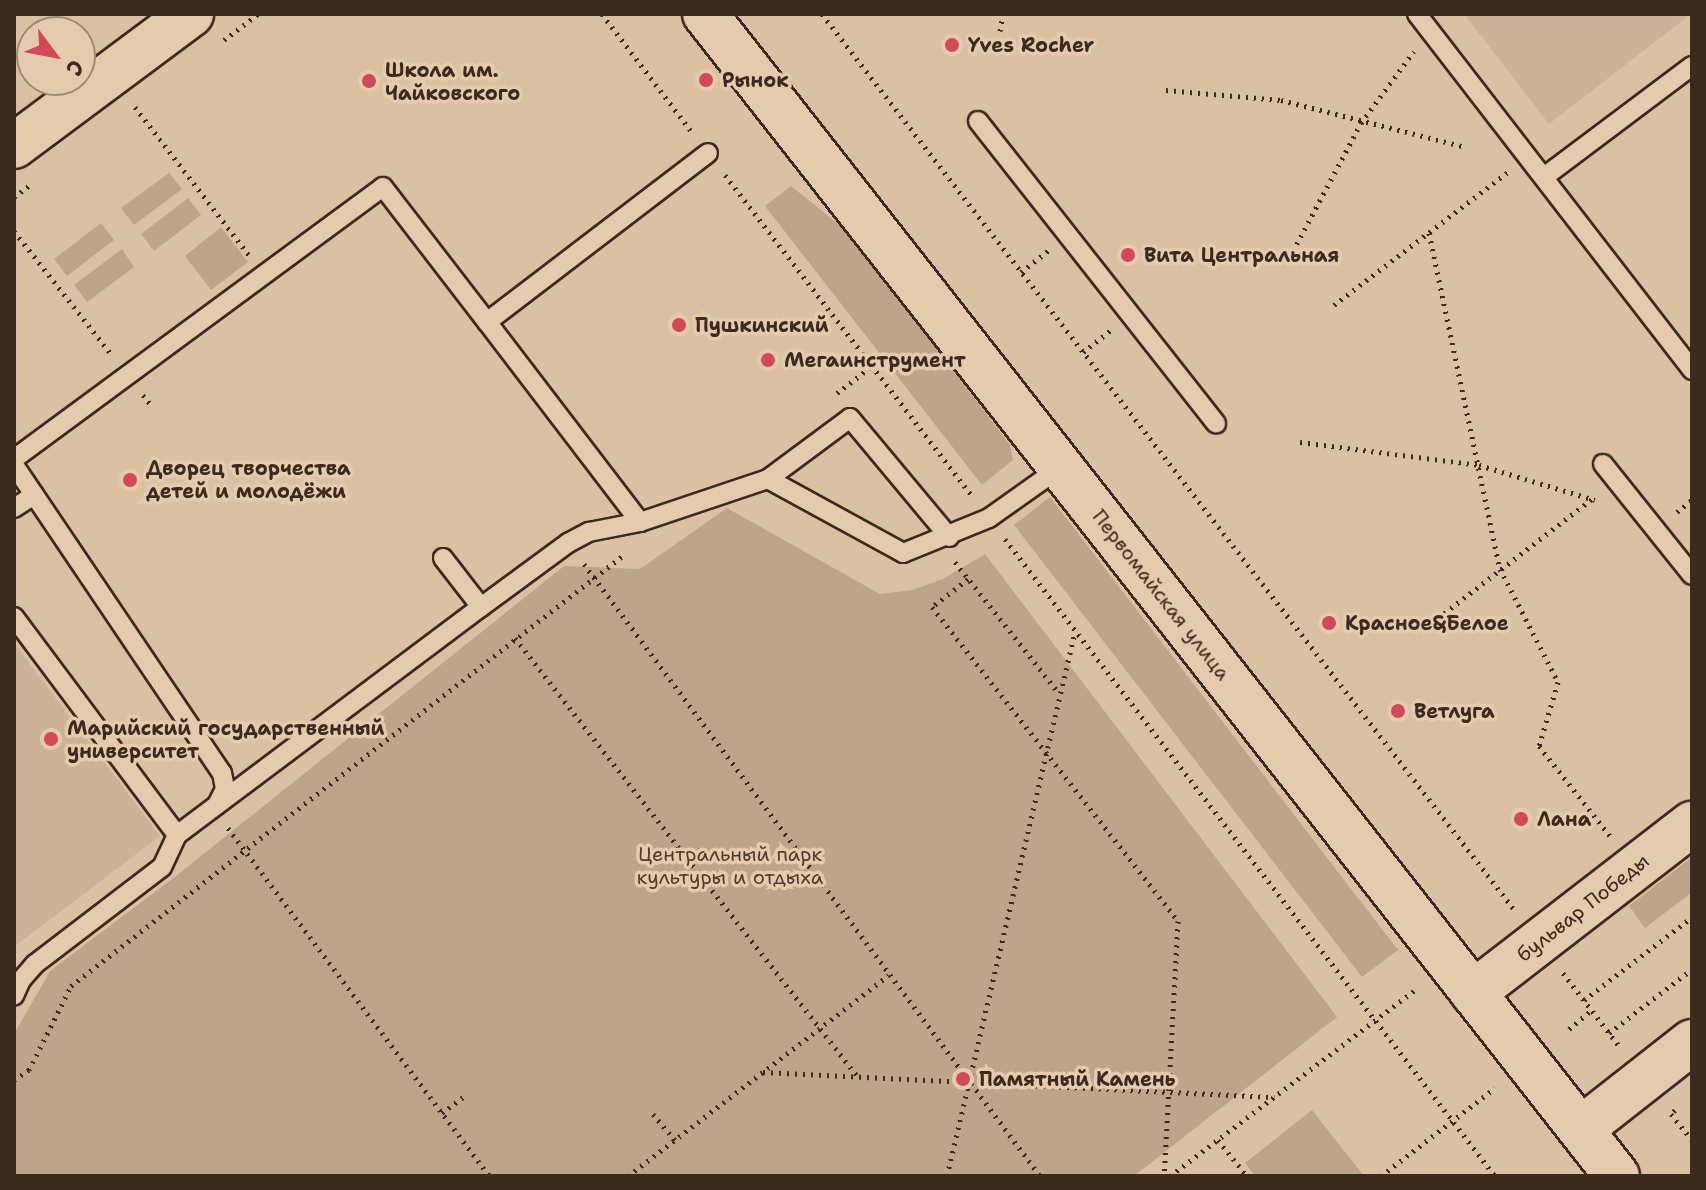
<!DOCTYPE html>
<meta charset="utf-8">
<style>
body{margin:0}
#map{position:relative;width:1706px;height:1190px;overflow:hidden;background:#dbc1a4;font-family:"Shantell Sans",sans-serif}
div>[style]{position:absolute}
.built>*{inset:0;background:#ccb397}
.green>*{inset:0;background:#bda58b}
.path>*{height:5px;margin-top:-2.5px;transform-origin:0;background:repeating-linear-gradient(90deg,#3b2a1e 0 2px,transparent 0 8px)}
.roads{filter:drop-shadow(2px 0 #3b2a1e) drop-shadow(-2px 0 #3b2a1e) drop-shadow(0 2px #3b2a1e) drop-shadow(0 -2px #3b2a1e)}
.lane>*{height:18px;margin:-9px;padding:0 9px;transform-origin:9px;border-radius:9px;background:#e5cbad}
.secondary>*{height:44px;margin:-22px;padding:0 22px;transform-origin:22px;border-radius:22px;background:#e5cbad}
.primary>*{height:44px;margin:-22px;padding:0 22px;transform-origin:22px;border-radius:22px;background:#e5cbad}
.dots>*{width:22px;height:22px;translate:-50% -50%;box-sizing:border-box;border:4px solid #e5cbad;border-radius:50%}
span{translate:-50% -50%;white-space:nowrap;text-align:center;line-height:1.15;-webkit-text-stroke:7px #e5cbad;paint-order:stroke}
.poi-label{font-size:20px;color:#3b2a1e;font-weight:700}
.left{translate:0 -50%;text-align:left}
.street-label{font-size:20px;color:#3b2a1e}
.park-label{font-size:20px;color:#4e3c2e}
.frame{position:absolute;inset:0;border:16px solid #3b2a1e;pointer-events:none}
.north{position:absolute;left:16px;top:16px;width:80px;height:80px;box-sizing:border-box;background:#e5cbad;border:2px solid #a18b74;border-radius:50%;rotate:122deg;font-size:22px;font-weight:700;line-height:32px;text-align:center;color:#3b2a1e}
.north::after{content:'';display:block;margin:auto;width:28px;height:36px;background:#d1495b;clip-path:polygon(50% 0,100% 100%,50% 72%,0 100%)}
</style>
<div id="map">
<div class="built">
<div style="clip-path:polygon(1464px 14px,1691px 14px,1549px 124px)"></div>
<div style="clip-path:polygon(14px 643px,160px 836px,14px 947px)"></div>
</div>
<div class="green">
<div style="clip-path:polygon(169px 173px,182px 189px,134px 225px,121px 208px)"></div>
<div style="clip-path:polygon(791px 186px,847px 231px,1010px 445px,1013px 460px,982px 485px,765px 206px)"></div>
<div style="clip-path:polygon(188px 198px,201px 215px,154px 251px,141px 234px)"></div>
<div style="clip-path:polygon(101px 223px,114px 240px,67px 276px,54px 259px)"></div>
<div style="clip-path:polygon(221px 227px,248px 262px,211px 290px,185px 256px)"></div>
<div style="clip-path:polygon(122px 249px,134px 267px,87px 302px,74px 285px)"></div>
<div style="clip-path:polygon(1050px 497px,1398px 950px,1362px 977px,1014px 525px)"></div>
<div style="clip-path:polygon(727px 508px,880px 594px,912px 590px,943px 579px,985px 554px,1337px 1017px,1134px 1176px,14px 1176px,14px 1034px,50px 971px,176px 876px,564px 566px,640px 569px)"></div>
<div style="clip-path:polygon(1692px 857px,1692px 892px,1645px 928px,1629px 906px)"></div>
<div style="clip-path:polygon(1312px 1110px,1364px 1176px,1255px 1176px,1245px 1163px)"></div>
</div>
<div class="path">
<div style="left:602px;top:14px;width:148px;rotate:52.7deg"></div>
<div style="left:822px;top:14px;width:1135px;rotate:52.3deg"></div>
<div style="left:1000px;top:31px;width:17px;rotate:-80deg"></div>
<div style="left:224px;top:40px;width:43px;rotate:-37.4deg"></div>
<div style="left:1166px;top:90px;width:115px;rotate:5deg"></div>
<div style="left:1281px;top:100px;width:191px;rotate:14.3deg"></div>
<div style="left:135px;top:107px;width:187px;rotate:52.4deg"></div>
<div style="left:725px;top:175px;width:406px;rotate:52.4deg"></div>
<div style="left:14px;top:197px;width:20px;rotate:-37deg"></div>
<div style="left:14px;top:231px;width:158px;rotate:51.7deg"></div>
<div style="left:1429px;top:233px;width:343px;rotate:78.1deg"></div>
<div style="left:1500px;top:569px;width:127px;rotate:62.8deg"></div>
<div style="left:1558px;top:682px;width:67px;rotate:106.5deg"></div>
<div style="left:1539px;top:746px;width:115px;rotate:51.7deg"></div>
<div style="left:1293px;top:251px;width:145px;rotate:-62deg"></div>
<div style="left:1361px;top:123px;width:89px;rotate:-53.6deg"></div>
<div style="left:1021px;top:272px;width:36px;rotate:-38deg"></div>
<div style="left:1334px;top:305px;width:219px;rotate:-37.4deg"></div>
<div style="left:1083px;top:352px;width:36px;rotate:-38deg"></div>
<div style="left:837px;top:393px;width:44px;rotate:-37.6deg"></div>
<div style="left:143px;top:395px;width:14px;rotate:51deg"></div>
<div style="left:1300px;top:442px;width:180px;rotate:7.3deg"></div>
<div style="left:1479px;top:465px;width:121px;rotate:16.8deg"></div>
<div style="left:1677px;top:512px;width:19px;rotate:-39deg"></div>
<div style="left:1005px;top:539px;width:804px;rotate:52.43deg"></div>
<div style="left:955px;top:562px;width:166px;rotate:51.6deg"></div>
<div style="left:584px;top:564px;width:763px;rotate:53.31deg"></div>
<div style="left:968px;top:579px;width:46px;rotate:142.1deg"></div>
<div style="left:932px;top:607px;width:399px;rotate:51.9deg"></div>
<div style="left:1178px;top:921px;width:255px;rotate:93.1deg"></div>
<div style="left:1438px;top:618px;width:196px;rotate:-37.7deg"></div>
<div style="left:515px;top:638px;width:557px;rotate:52deg"></div>
<div style="left:228px;top:828px;width:435px;rotate:53.1deg"></div>
<div style="left:1563px;top:973px;width:93px;rotate:52.4deg"></div>
<div style="left:1584px;top:1000px;width:136px;rotate:-37.5deg"></div>
<div style="left:1569px;top:1029px;width:30px;rotate:-40deg"></div>
<div style="left:1609px;top:1033px;width:105px;rotate:-37.6deg"></div>
<div style="left:763px;top:1072px;width:512px;rotate:2.8deg"></div>
<div style="left:14px;top:1080px;width:18px;rotate:-34deg"></div>
<div style="left:29px;top:1070px;width:94px;rotate:-63.4deg"></div>
<div style="left:71px;top:986px;width:703px;rotate:-37.95deg"></div>
<div style="left:1675px;top:1110px;width:6px;rotate:135deg"></div>
<div style="left:1671px;top:1114px;width:33px;rotate:51deg"></div>
<div style="left:442px;top:1113px;width:30px;rotate:-37deg"></div>
<div style="left:653px;top:1114px;width:34px;rotate:50deg"></div>
<div style="left:1218px;top:1140px;width:46px;rotate:51.1deg"></div>
<div style="left:628px;top:1176px;width:329px;rotate:-37.6deg"></div>
<div style="left:947px;top:1176px;width:559px;rotate:-76.76deg"></div>
<div style="left:1170px;top:1176px;width:311px;rotate:-37.2deg"></div>
<div style="left:1381px;top:1176px;width:144px;rotate:-37.7deg"></div>
</div>
<div class="roads">
<div class="lane">
<div style="left:1417px;top:14px;width:450px;rotate:52.3deg"></div>
<div style="left:978px;top:121px;width:385px;rotate:51.8deg"></div>
<div style="left:1544px;top:177px;width:185px;rotate:-36.9deg"></div>
<div style="left:14px;top:459px;width:458px;rotate:-36.4deg"></div>
<div style="left:383px;top:187px;width:170px;rotate:52.4deg"></div>
<div style="left:1603px;top:464px;width:142px;rotate:51.3deg"></div>
<div style="left:14px;top:465px;width:372px;rotate:56deg"></div>
<div style="left:222px;top:773px;width:16px;rotate:79deg"></div>
<div style="left:225px;top:789px;width:18px;rotate:117deg"></div>
<div style="left:768px;top:479px;width:102px;rotate:-36.6deg"></div>
<div style="left:850px;top:418px;width:155px;rotate:50.2deg"></div>
<div style="left:14px;top:508px;width:24px;rotate:-33deg"></div>
<div style="left:640px;top:522px;width:252px;rotate:-127.4deg"></div>
<div style="left:487px;top:322px;width:278px;rotate:-37.4deg"></div>
<div style="left:443px;top:558px;width:62px;rotate:52.2deg"></div>
<div style="left:481px;top:607px;width:108px;rotate:-36.3deg"></div>
<div style="left:568px;top:543px;width:24px;rotate:-28deg"></div>
<div style="left:589px;top:532px;width:52px;rotate:-11.1deg"></div>
<div style="left:640px;top:522px;width:135px;rotate:-18.6deg"></div>
<div style="left:768px;top:479px;width:154px;rotate:28.7deg"></div>
<div style="left:903px;top:553px;width:93px;rotate:-22.1deg"></div>
<div style="left:989px;top:518px;width:88px;rotate:-35.3deg"></div>
<div style="left:14px;top:617px;width:272px;rotate:53.2deg"></div>
<div style="left:177px;top:835px;width:35px;rotate:115deg"></div>
<div style="left:162px;top:867px;width:160px;rotate:142.6deg"></div>
<div style="left:35px;top:964px;width:21px;rotate:131deg"></div>
<div style="left:21px;top:980px;width:17px;rotate:114deg"></div>
<div style="left:177px;top:835px;width:380px;rotate:-36.9deg"></div>
</div>
<div class="secondary">
<div style="left:14px;top:146px;width:221px;rotate:-36.7deg"></div>
<div style="left:1473px;top:993px;width:277px;rotate:-37.7deg"></div>
<div style="left:1581px;top:1129px;width:141px;rotate:-38.1deg"></div>
</div>
<div class="primary">
<div style="left:705px;top:14px;width:1477px;rotate:51.87deg"></div>
</div>
</div>
<div class="dots">
<div style="left:952px;top:45px;background:#d1495b"></div>
<div style="left:706px;top:80px;background:#d1495b"></div>
<div style="left:369px;top:81px;background:#d1495b"></div>
<div style="left:1128px;top:255px;background:#d1495b"></div>
<div style="left:679px;top:325px;background:#d1495b"></div>
<div style="left:768px;top:360px;background:#d1495b"></div>
<div style="left:130px;top:480px;background:#d1495b"></div>
<div style="left:1329px;top:623px;background:#d1495b"></div>
<div style="left:1398px;top:711px;background:#d1495b"></div>
<div style="left:51px;top:739px;background:#d1495b"></div>
<div style="left:1521px;top:819px;background:#d1495b"></div>
<div style="left:963px;top:1079px;background:#d1495b"></div>
</div>
<div class="poi-label">
<span class="left" style="left:968px;top:45px">Yves Rocher</span>
<span class="left" style="left:385px;top:82px">Школа им.<br>Чайковского</span>
<span class="left" style="left:722px;top:80px">Рынок</span>
<span class="left" style="left:1144px;top:255px">Вита Центральная</span>
<span class="left" style="left:695px;top:325px">Пушкинский</span>
<span class="left" style="left:784px;top:360px">Мегаинструмент</span>
<span class="left" style="left:146px;top:480px">Дворец творчества<br>детей и молодёжи</span>
<span class="left" style="left:1345px;top:623px">Красное&amp;Белое</span>
<span class="left" style="left:1414px;top:711px">Ветлуга</span>
<span class="left" style="left:67px;top:740px">Марийский государственный<br>университет</span>
<span class="left" style="left:1537px;top:819px">Лана</span>
<span class="left" style="left:979px;top:1079px">Памятный Камень</span>
</div>
<div class="street-label">
<span style="left:1161px;top:595px;rotate:52deg">Первомайская улица</span>
<span style="left:1583px;top:908px;rotate:-38deg">бульвар Победы</span>
</div>
<div class="park-label">
<span style="left:730px;top:866px">Центральный парк<br>культуры и отдыха</span>
</div>
<div class="frame"></div>
<div class="north">С</div>
</div>
